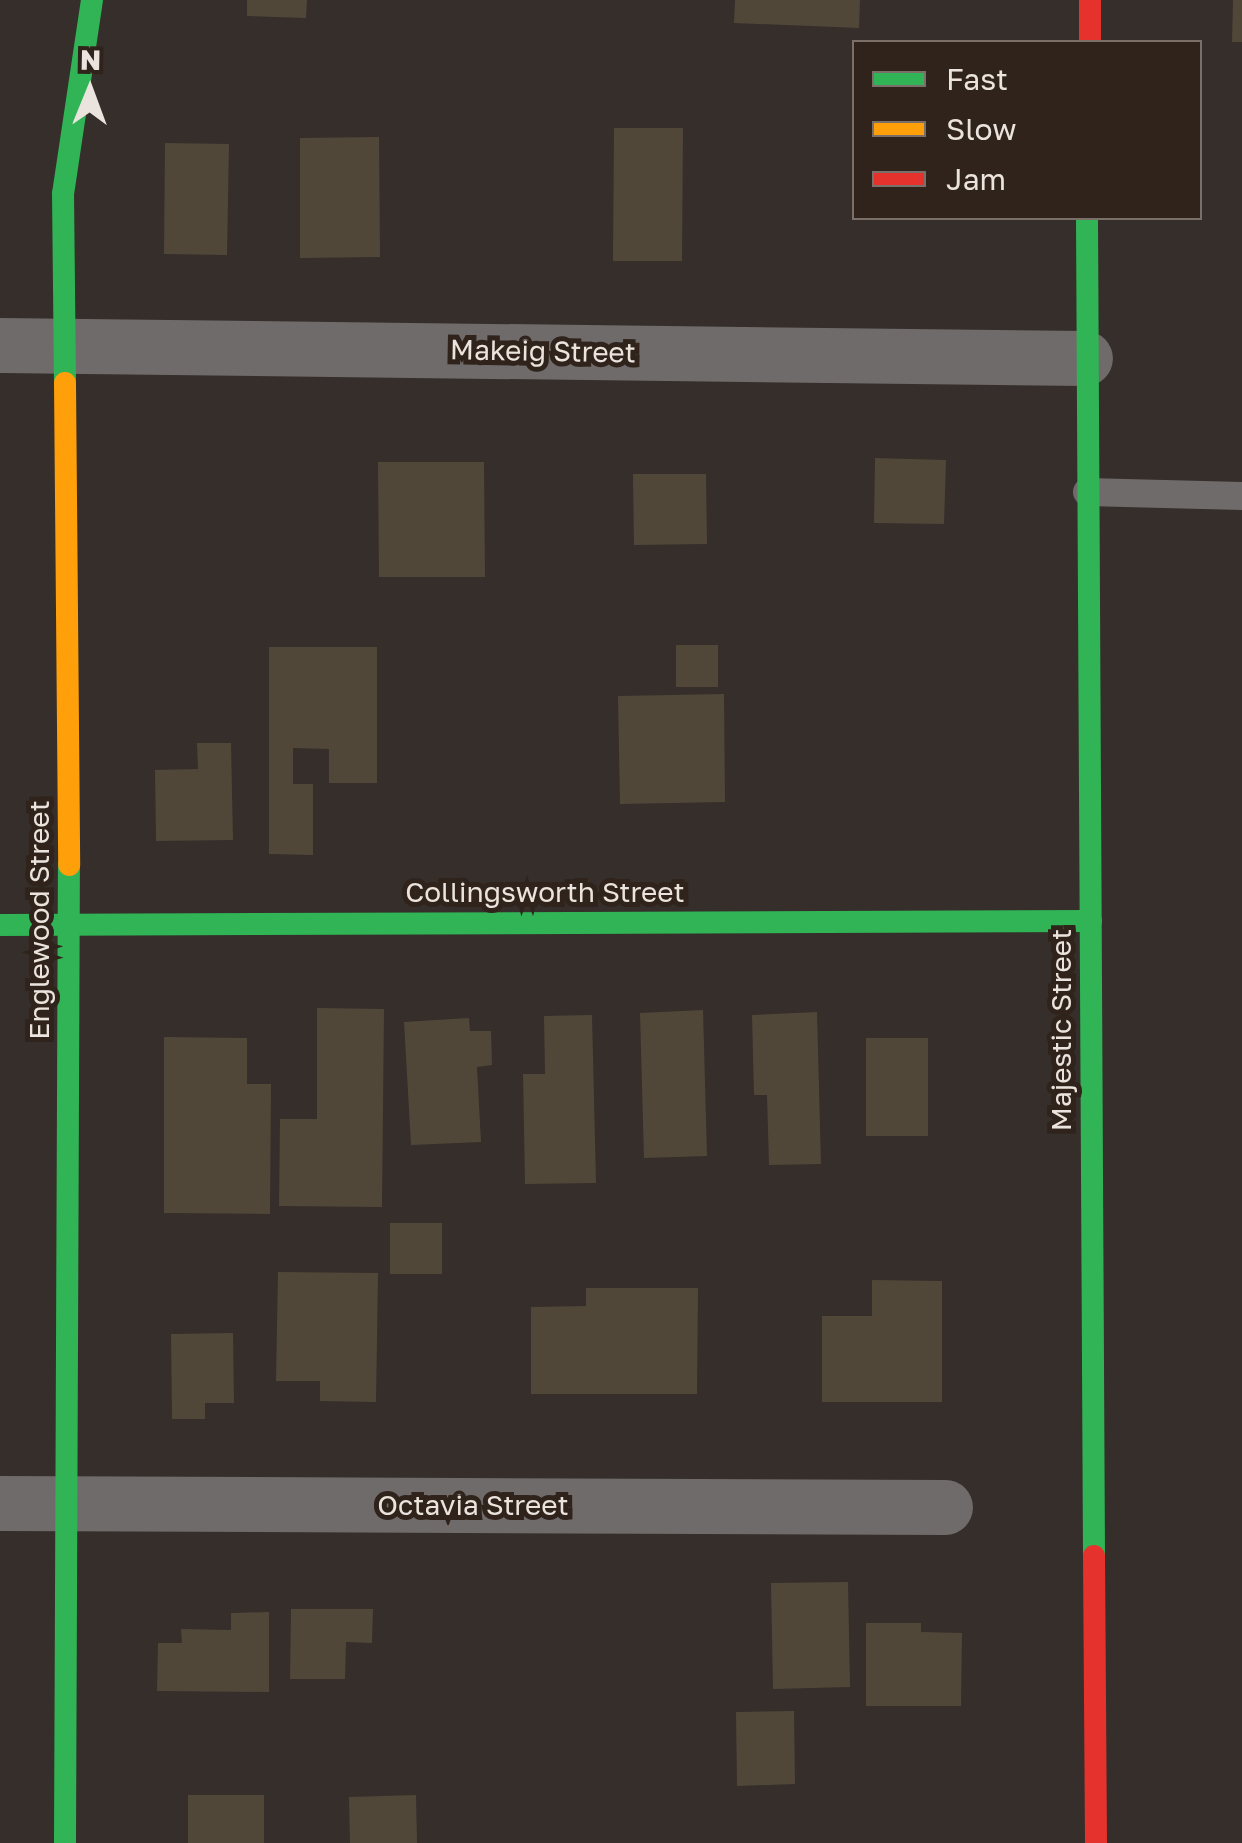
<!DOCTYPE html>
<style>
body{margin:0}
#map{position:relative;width:1242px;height:1843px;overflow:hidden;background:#352e2a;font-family:"Golos Text",sans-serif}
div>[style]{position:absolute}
.building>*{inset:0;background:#514739}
.lane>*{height:28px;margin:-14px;padding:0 14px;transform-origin:14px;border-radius:14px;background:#6f6b6a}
.street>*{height:55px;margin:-27.5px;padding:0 27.5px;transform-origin:27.5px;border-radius:27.5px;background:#6f6b6a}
.fast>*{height:22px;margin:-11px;padding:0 11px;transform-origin:11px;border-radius:11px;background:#30b455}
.slow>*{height:22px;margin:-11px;padding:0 11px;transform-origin:11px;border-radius:11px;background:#ff9f0a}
.jam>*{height:22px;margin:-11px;padding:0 11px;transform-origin:11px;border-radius:11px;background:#e5322d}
span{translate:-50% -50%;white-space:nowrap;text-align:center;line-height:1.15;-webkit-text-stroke:10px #2f231b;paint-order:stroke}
.street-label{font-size:28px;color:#ebe3dd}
.legend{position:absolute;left:852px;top:40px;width:350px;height:180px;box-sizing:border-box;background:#2f231b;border:2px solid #7a7069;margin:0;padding:12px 18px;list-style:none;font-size:30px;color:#ebe3dd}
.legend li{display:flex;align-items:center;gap:20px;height:50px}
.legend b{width:50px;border:2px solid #7a7069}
.north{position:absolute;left:40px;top:40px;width:100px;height:100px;-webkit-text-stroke:8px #2f231b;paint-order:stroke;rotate:1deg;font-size:28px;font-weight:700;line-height:40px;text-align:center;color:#ebe3dd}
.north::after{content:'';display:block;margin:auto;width:35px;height:45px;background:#ebe3dd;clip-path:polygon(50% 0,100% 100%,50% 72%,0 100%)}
</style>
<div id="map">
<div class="building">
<div style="clip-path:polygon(247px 0,307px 0,306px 18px,247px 16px)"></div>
<div style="clip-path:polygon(735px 0,860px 0,859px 28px,734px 23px)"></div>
<div style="clip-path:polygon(1233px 0,1242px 0,1242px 42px,1232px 42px)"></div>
<div style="clip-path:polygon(614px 128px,683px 128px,682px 261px,613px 261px)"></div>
<div style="clip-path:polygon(379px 137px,380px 257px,300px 258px,300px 138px)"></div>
<div style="clip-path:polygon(165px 143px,229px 144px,227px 255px,164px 254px)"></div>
<div style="clip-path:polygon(875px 458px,946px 460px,944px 524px,874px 523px)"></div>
<div style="clip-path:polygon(378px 462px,484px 462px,485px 577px,379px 577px)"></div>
<div style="clip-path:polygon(633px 474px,706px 474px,707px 544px,634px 545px)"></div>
<div style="clip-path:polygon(676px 645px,718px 645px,718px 687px,676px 687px)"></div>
<div style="clip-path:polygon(269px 647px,377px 647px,377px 783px,329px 783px,329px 749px,293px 748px,293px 784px,313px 784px,313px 855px,269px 854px)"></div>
<div style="clip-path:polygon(724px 694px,725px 802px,620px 804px,618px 696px)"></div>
<div style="clip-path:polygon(197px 743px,231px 743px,233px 840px,156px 841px,155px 770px,198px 769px)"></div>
<div style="clip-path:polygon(317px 1008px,384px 1009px,382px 1207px,279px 1206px,280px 1119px,317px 1119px)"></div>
<div style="clip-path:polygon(703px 1010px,707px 1156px,644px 1158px,640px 1013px)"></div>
<div style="clip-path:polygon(817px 1012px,821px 1164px,769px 1165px,767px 1095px,754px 1095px,752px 1015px)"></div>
<div style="clip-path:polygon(592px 1015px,596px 1183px,525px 1184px,523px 1074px,545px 1074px,544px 1016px)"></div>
<div style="clip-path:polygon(469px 1018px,470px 1031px,491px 1031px,492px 1065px,477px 1067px,481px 1142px,411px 1145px,404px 1022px)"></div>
<div style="clip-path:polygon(164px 1037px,247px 1038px,247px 1084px,271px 1084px,270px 1214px,164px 1213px)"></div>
<div style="clip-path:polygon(866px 1038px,928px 1038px,928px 1136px,866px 1136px)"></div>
<div style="clip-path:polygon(390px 1223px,442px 1223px,442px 1274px,390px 1274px)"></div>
<div style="clip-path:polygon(278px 1272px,378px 1273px,376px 1402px,320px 1401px,320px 1381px,276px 1381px)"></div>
<div style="clip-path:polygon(872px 1280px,942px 1281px,942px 1402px,822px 1402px,822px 1316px,872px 1316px)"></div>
<div style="clip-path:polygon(586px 1288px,698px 1288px,697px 1394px,531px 1394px,531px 1307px,586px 1306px)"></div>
<div style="clip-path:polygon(233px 1333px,234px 1403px,205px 1403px,205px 1419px,172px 1419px,171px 1334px)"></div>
<div style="clip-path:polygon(848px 1582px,850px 1687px,773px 1689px,771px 1583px)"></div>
<div style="clip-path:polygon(291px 1609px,373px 1609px,372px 1643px,346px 1642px,345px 1679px,290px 1679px)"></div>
<div style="clip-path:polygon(269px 1612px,269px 1692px,157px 1691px,158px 1643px,182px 1643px,181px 1629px,231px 1630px,231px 1613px)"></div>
<div style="clip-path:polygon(866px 1623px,921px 1623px,921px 1632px,962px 1633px,961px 1706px,866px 1706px)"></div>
<div style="clip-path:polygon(794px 1711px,795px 1784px,737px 1786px,736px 1712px)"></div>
<div style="clip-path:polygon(188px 1795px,264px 1795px,264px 1843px,188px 1843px)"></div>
<div style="clip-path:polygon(416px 1795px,417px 1843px,350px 1843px,349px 1797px)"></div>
</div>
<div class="lane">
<div style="left:1087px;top:492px;width:155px;rotate:1.5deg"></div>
</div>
<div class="street">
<div style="left:0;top:345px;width:1085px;rotate:0.69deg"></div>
<div style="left:0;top:1503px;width:945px;rotate:0.24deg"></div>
</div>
<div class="fast">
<div style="left:1087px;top:218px;width:1338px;rotate:89.7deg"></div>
<div style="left:65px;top:383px;width:189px;rotate:-90.6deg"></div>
<div style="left:63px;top:194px;width:196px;rotate:-81.5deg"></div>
<div style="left:0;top:925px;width:1091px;rotate:-0.21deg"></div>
<div style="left:65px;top:1843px;width:978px;rotate:-89.77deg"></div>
</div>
<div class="slow">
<div style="left:65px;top:383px;width:482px;rotate:89.5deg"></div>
</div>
<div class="jam">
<div style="left:1090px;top:0;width:42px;rotate:90deg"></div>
<div style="left:1094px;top:1556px;width:287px;rotate:89.6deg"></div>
</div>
<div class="street-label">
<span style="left:543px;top:351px;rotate:1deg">Makeig Street</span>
<span style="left:545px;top:892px">Collingsworth Street</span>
<span style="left:39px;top:920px;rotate:-90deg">Englewood Street</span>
<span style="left:1061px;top:1030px;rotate:-90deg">Majestic Street</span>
<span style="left:473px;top:1505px">Octavia Street</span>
</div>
<ul class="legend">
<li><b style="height:12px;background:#30b455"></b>Fast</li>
<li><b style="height:12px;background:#ff9f0a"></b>Slow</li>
<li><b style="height:12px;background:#e5322d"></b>Jam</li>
</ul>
<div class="north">N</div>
</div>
